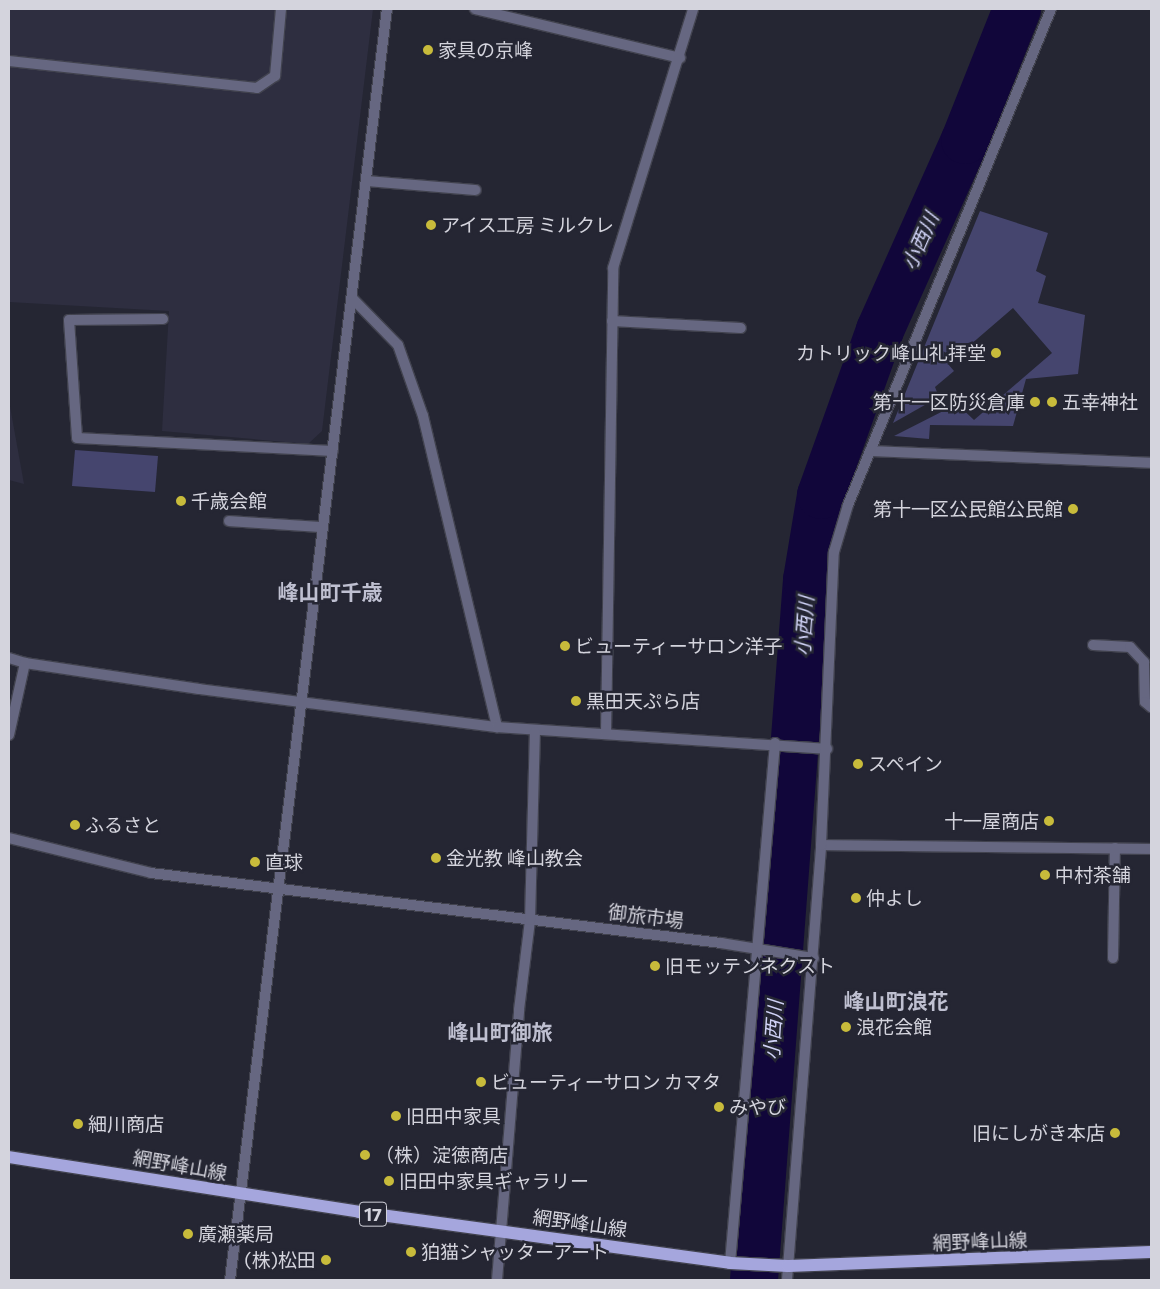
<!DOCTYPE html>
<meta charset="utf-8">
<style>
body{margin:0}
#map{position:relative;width:1160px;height:1289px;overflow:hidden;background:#252633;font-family:Commissioner,"Noto Sans JP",sans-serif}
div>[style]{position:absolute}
.built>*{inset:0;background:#2e2e40}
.green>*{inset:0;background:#45456e}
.forest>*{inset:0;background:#56548f}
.river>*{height:48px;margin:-24px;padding:0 24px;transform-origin:24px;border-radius:24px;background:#11063a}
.roads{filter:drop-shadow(1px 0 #41424e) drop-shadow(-1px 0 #41424e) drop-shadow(0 1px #41424e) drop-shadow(0 -1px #41424e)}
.lane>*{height:10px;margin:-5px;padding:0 5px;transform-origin:5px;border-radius:5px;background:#666781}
.street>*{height:10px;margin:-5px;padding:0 5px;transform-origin:5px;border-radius:5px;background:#666781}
.primary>*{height:12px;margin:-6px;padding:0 6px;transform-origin:6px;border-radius:6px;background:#a5a6dd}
.dots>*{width:14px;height:14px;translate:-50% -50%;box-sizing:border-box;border:2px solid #252633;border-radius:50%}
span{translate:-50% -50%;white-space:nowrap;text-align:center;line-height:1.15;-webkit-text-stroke:5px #252633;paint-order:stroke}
.shield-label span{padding:1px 4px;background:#252633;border:1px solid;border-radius:4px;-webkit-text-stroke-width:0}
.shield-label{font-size:18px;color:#d4d4dd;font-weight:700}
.poi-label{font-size:19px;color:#d4d4dd}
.left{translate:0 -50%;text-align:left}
.right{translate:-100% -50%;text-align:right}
.street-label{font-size:19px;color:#d4d4dd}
.water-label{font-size:20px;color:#d0d2f6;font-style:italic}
.quarter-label{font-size:21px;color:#bfc0d1;font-weight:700}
.frame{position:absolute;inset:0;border:10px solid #d4d4dd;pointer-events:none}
</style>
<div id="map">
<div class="built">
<div style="clip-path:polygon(9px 9px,373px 9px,322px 431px,308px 444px,162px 431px,169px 311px,9px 302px)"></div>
<div style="clip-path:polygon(9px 401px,24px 484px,9px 480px)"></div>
</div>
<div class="green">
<div style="clip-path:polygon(980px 211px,1048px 233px,1036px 271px,1046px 276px,1038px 303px,1085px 315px,1078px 374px,1026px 379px,1013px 426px,930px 425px,929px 439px,894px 436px,957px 404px,974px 420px,1052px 353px,1013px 308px,948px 364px,954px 371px,935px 387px,939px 397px,893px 423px)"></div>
<div style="clip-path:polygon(75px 450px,158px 456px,155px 492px,72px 486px)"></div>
</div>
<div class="forest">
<div style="clip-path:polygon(953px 133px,959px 136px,876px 329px,815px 494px,798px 573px,784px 731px,780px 731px,795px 573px,811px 492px,872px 328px)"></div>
</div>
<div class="river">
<div style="left:754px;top:1280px;width:702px;rotate:-85.67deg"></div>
<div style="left:807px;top:580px;width:86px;rotate:-80.6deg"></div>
<div style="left:821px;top:495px;width:175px;rotate:-70.3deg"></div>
<div style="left:880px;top:330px;width:208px;rotate:-65.9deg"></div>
<div style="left:965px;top:140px;width:141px;rotate:-68.3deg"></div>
</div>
<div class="roads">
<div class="lane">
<div style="left:9px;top:61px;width:249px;rotate:6.2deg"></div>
<div style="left:257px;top:88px;width:22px;rotate:-34deg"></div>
<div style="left:275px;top:76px;width:67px;rotate:-84.9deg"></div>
<div style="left:366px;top:181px;width:110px;rotate:4.7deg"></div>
<div style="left:612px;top:321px;width:129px;rotate:3.1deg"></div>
<div style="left:229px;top:521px;width:94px;rotate:3.7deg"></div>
<div style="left:1093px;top:645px;width:37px;rotate:3deg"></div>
<div style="left:1130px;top:647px;width:21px;rotate:47deg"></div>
<div style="left:1144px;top:662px;width:40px;rotate:88.6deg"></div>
<div style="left:1145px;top:702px;width:8px;rotate:40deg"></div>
<div style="left:1113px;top:958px;width:110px;rotate:-89deg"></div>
</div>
<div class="street">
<div style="left:475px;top:9px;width:211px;rotate:13.4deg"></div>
<div style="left:352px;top:298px;width:66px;rotate:45.6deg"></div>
<div style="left:398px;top:345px;width:75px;rotate:70.6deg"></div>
<div style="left:423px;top:416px;width:320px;rotate:76.6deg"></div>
<div style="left:163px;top:319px;width:94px;rotate:179.4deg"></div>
<div style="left:69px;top:320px;width:118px;rotate:86.1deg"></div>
<div style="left:77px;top:438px;width:256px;rotate:2.9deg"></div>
<div style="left:870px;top:451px;width:281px;rotate:2.4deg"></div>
<div style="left:9px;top:658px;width:17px;rotate:17deg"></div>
<div style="left:25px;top:663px;width:176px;rotate:8.5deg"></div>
<div style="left:199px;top:689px;width:300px;rotate:7.3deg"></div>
<div style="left:497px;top:727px;width:331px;rotate:3.8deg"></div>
<div style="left:606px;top:734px;width:466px;rotate:-89.1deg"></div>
<div style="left:613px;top:268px;width:271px;rotate:-72.8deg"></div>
<div style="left:9px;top:735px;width:74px;rotate:-77.5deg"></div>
<div style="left:9px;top:838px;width:146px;rotate:13.8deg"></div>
<div style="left:151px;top:873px;width:574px;rotate:7deg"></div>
<div style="left:721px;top:943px;width:94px;rotate:9.2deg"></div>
<div style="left:821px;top:845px;width:330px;rotate:0.7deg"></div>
<div style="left:730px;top:1263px;width:522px;rotate:-85.05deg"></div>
<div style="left:230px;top:1280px;width:1281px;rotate:-82.96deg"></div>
<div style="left:497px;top:1280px;width:271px;rotate:-85.3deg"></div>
<div style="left:519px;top:1010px;width:91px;rotate:-83deg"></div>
<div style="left:530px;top:920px;width:188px;rotate:-88.5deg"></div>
<div style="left:787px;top:1280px;width:436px;rotate:-85.5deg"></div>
<div style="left:821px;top:845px;width:293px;rotate:-87.5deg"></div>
<div style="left:834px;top:552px;width:49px;rotate:-73.4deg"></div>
<div style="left:848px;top:505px;width:536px;rotate:-67.74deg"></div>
</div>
<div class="primary">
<div style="left:9px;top:1157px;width:354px;rotate:8.9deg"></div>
<div style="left:359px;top:1212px;width:374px;rotate:7.8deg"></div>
<div style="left:730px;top:1263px;width:58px;rotate:3deg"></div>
<div style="left:788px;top:1266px;width:363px;rotate:-2.2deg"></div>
</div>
</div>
<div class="dots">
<div style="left:428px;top:50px;background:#c8bb3b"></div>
<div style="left:431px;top:225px;background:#c8bb3b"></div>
<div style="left:996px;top:353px;background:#c8bb3b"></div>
<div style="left:1035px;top:402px;background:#c8bb3b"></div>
<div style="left:1052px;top:402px;background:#c8bb3b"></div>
<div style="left:181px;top:501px;background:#c8bb3b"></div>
<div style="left:1073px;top:509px;background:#c8bb3b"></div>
<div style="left:565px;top:646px;background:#c8bb3b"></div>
<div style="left:576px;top:701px;background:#c8bb3b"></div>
<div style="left:858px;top:764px;background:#c8bb3b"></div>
<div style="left:1049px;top:821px;background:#c8bb3b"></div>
<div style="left:75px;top:825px;background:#c8bb3b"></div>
<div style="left:436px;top:858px;background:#c8bb3b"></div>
<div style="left:255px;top:862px;background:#c8bb3b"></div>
<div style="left:1045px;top:875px;background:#c8bb3b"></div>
<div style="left:856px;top:898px;background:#c8bb3b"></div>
<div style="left:655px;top:966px;background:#c8bb3b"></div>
<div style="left:846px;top:1027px;background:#c8bb3b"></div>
<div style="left:481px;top:1082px;background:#c8bb3b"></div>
<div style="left:719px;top:1107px;background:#c8bb3b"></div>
<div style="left:396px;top:1116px;background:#c8bb3b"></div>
<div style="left:78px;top:1124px;background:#c8bb3b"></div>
<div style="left:1115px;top:1133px;background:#c8bb3b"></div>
<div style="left:365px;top:1155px;background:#c8bb3b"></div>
<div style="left:389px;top:1181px;background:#c8bb3b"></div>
<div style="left:188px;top:1234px;background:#c8bb3b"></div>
<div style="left:411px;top:1252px;background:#c8bb3b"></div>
<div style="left:326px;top:1260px;background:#c8bb3b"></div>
</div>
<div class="shield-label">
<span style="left:373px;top:1214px">17</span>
</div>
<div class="poi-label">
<span class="left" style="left:438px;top:50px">家具の京峰</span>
<span class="left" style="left:441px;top:225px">アイス工房 ミルクレ</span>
<span class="right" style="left:986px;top:353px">カトリック峰山礼拝堂</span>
<span class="right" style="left:1025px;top:402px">第十一区防災倉庫</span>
<span class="left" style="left:1062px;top:402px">五幸神社</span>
<span class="left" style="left:191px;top:501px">千歳会館</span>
<span class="right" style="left:1063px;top:509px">第十一区公民館公民館</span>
<span class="left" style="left:575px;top:646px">ビューティーサロン洋子</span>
<span class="left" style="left:586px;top:701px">黒田天ぷら店</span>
<span class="left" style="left:868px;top:764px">スペイン</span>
<span class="right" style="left:1039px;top:821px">十一屋商店</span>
<span class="left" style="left:85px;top:825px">ふるさと</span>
<span class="left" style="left:446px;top:858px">金光教 峰山教会</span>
<span class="left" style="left:265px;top:862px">直球</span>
<span class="left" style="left:1055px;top:875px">中村茶舗</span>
<span class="left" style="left:866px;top:898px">仲よし</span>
<span class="left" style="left:665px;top:966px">旧モッテンネクスト</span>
<span class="left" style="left:856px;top:1027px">浪花会館</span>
<span class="left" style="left:491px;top:1082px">ビューティーサロン カマタ</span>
<span class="left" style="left:729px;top:1107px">みやび</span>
<span class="left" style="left:406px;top:1116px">旧田中家具</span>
<span class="left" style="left:88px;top:1124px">細川商店</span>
<span class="right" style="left:1105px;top:1133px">旧にしがき本店</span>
<span class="left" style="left:375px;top:1155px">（株）淀徳商店</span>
<span class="left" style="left:399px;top:1181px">旧田中家具ギャラリー</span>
<span class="left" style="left:198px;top:1234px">廣瀬薬局</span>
<span class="left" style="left:421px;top:1252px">狛猫シャッターアート</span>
<span class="right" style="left:316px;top:1260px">(株)松田</span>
</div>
<div class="street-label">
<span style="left:646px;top:916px;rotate:7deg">御旅市場</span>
<span style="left:180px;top:1165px;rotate:10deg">網野峰山線</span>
<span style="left:580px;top:1223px;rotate:8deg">網野峰山線</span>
<span style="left:980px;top:1241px;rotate:-2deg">網野峰山線</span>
</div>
<div class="water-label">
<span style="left:920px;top:241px;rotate:-66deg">小西川</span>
<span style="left:804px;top:626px;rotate:-86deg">小西川</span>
<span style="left:773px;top:1030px;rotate:-86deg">小西川</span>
</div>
<div class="quarter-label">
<span style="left:330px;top:592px">峰山町千歳</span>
<span style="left:896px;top:1001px">峰山町浪花</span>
<span style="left:500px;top:1032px">峰山町御旅</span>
</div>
<div class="frame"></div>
</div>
